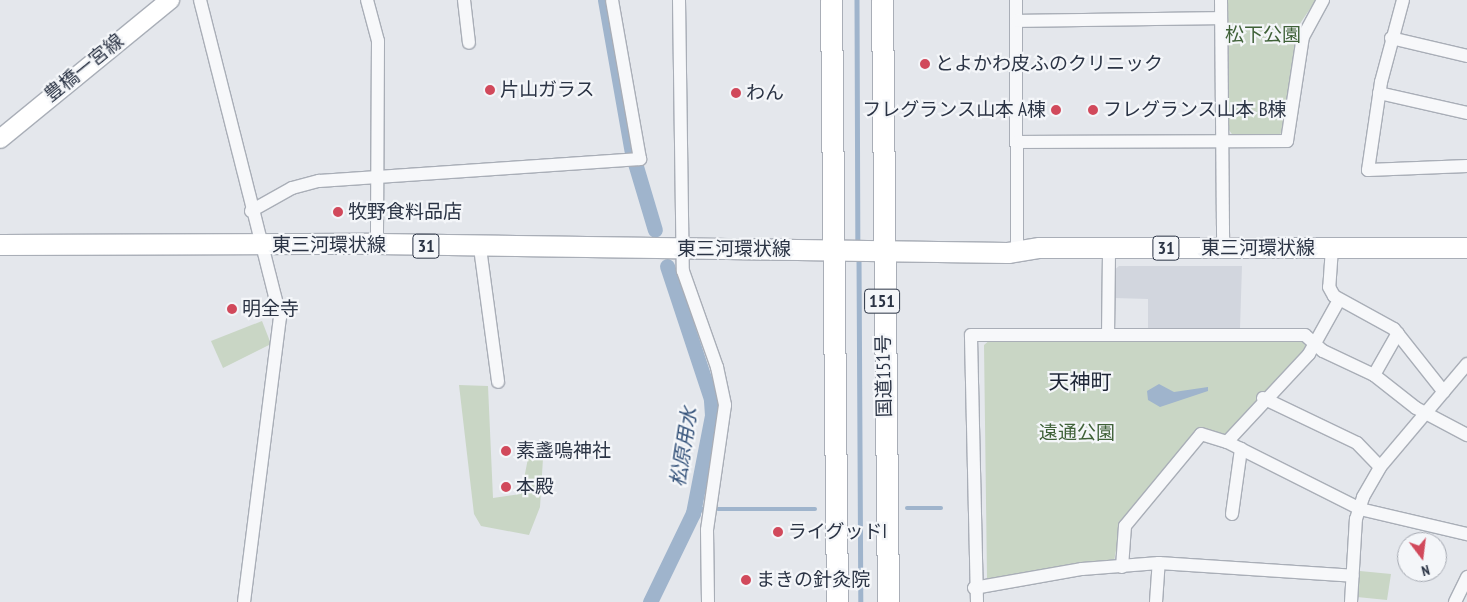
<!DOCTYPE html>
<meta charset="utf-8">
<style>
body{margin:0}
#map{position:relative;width:1467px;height:602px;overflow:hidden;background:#e4e7ec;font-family:"PT Sans Narrow","Noto Sans JP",sans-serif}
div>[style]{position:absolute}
.built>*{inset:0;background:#d2d6de}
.green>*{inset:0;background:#c9d6c5}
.water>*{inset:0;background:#9fb4cc}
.stream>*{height:4.5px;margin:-2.25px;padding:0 2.25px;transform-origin:2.25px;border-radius:2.25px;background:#9fb4cc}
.canal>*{height:15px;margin:-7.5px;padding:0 7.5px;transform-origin:7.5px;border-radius:7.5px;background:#9fb4cc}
.roads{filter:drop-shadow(1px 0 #a9aeb7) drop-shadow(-1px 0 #a9aeb7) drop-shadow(0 1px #a9aeb7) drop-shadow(0 -1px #a9aeb7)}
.minor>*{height:12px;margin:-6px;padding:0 6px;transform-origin:6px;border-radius:6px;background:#f7f8fa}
.secondary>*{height:18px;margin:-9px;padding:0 9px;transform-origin:9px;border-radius:9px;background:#fff}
.primary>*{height:20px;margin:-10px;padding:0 10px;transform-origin:10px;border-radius:10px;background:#fff}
.trunk>*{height:21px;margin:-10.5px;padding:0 10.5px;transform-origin:10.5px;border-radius:10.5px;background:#fff}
.dots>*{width:14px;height:14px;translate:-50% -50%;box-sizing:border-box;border:2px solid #f4f6f9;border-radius:50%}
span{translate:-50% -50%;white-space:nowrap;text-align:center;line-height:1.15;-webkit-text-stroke:4.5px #f4f6f9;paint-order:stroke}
.shield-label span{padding:1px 4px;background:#f4f6f9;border:1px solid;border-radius:4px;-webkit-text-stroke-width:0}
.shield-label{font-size:18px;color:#2b3445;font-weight:700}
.park-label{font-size:19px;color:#3f6138}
.poi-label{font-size:19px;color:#2b3445}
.left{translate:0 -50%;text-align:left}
.right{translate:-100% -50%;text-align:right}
.street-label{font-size:19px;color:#2b3445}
.water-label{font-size:20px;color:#34527a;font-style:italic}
.quarter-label{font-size:21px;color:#1d2536}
.north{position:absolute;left:1397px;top:532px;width:50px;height:50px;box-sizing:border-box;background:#f4f6f9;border:1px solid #a4a8b1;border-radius:50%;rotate:165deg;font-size:14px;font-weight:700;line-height:20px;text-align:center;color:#2b3445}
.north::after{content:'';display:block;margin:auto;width:18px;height:22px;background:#d1495b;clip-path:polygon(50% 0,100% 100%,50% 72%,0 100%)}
</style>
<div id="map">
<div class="built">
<div style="clip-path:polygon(1119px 266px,1242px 266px,1240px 329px,1148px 328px,1148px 299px,1114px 298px,1113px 271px)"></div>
</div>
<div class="green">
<div style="clip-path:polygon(1228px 0,1316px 0,1299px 25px,1282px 132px,1278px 136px,1234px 137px,1229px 130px)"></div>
<div style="clip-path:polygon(262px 321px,271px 344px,223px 368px,211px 341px)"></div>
<div style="clip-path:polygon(991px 339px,1303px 340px,1306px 348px,1226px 435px,1200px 430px,1121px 525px,1114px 561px,994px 583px,987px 578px,984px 345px)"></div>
<div style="clip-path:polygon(459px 385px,488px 386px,493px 498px,521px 494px,531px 443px,544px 442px,540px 507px,529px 535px,481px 526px,474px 514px)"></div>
<div style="clip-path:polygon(1360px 571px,1391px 574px,1387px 600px,1357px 597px)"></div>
</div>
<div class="water">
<div style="clip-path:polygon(1159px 384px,1174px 392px,1208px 387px,1208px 391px,1160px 407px,1148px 400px,1147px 391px)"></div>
</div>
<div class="stream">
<div style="left:857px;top:0;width:246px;rotate:89.8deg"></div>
<div style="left:859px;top:256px;width:346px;rotate:89.7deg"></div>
<div style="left:907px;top:508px;width:34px"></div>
<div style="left:718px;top:509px;width:97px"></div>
<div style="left:693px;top:513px;width:10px;rotate:-24deg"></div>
</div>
<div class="canal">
<div style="left:605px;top:0;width:155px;rotate:80deg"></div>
<div style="left:632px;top:153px;width:80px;rotate:73.4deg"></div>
<div style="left:650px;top:602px;width:99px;rotate:-64.2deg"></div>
<div style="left:693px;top:513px;width:100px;rotate:-79deg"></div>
<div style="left:712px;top:415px;width:16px;rotate:-94deg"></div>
<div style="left:711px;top:399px;width:140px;rotate:-108.3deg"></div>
</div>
<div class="roads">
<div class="minor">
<div style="left:200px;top:0;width:327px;rotate:75.8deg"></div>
<div style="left:280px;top:317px;width:287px;rotate:97.2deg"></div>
<div style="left:367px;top:0;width:42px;rotate:75deg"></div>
<div style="left:378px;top:41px;width:203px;rotate:90.3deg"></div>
<div style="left:464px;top:0;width:43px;rotate:83.4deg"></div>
<div style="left:679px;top:0;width:271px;rotate:89.2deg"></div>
<div style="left:683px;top:271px;width:102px;rotate:70.5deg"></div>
<div style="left:717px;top:367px;width:39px;rotate:78deg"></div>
<div style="left:725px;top:405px;width:126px;rotate:98.2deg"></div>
<div style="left:707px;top:530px;width:72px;rotate:89.2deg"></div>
<div style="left:1016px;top:0;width:251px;rotate:89.8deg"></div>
<div style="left:1221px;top:0;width:247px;rotate:89.5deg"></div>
<div style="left:1403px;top:0;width:85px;rotate:105deg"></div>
<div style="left:1381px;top:82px;width:89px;rotate:98.4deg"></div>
<div style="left:1368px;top:170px;width:99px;rotate:-2.3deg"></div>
<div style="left:1017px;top:21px;width:204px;rotate:-0.8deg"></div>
<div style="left:1391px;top:38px;width:78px;rotate:13.3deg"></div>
<div style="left:1379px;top:93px;width:90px;rotate:12.8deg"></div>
<div style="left:1017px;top:142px;width:270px;rotate:-0.2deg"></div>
<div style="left:1287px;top:141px;width:105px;rotate:-81.3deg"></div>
<div style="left:1303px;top:37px;width:42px;rotate:-61.6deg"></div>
<div style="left:251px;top:211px;width:47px;rotate:-29.3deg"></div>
<div style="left:292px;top:188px;width:28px;rotate:-15deg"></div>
<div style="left:319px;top:181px;width:322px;rotate:-3.9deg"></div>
<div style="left:640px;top:159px;width:161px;rotate:-100deg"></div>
<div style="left:480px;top:248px;width:135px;rotate:82.3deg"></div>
<div style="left:1332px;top:248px;width:39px;rotate:94deg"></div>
<div style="left:1329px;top:287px;width:10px;rotate:61deg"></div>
<div style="left:1334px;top:296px;width:68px;rotate:28.8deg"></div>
<div style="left:1394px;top:329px;width:80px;rotate:51.6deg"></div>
<div style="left:1339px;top:300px;width:62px;rotate:119.1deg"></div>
<div style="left:1309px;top:354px;width:120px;rotate:133deg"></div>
<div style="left:1227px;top:442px;width:149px;rotate:26.7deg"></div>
<div style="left:1360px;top:509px;width:110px;rotate:13.2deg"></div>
<div style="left:1108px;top:335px;width:87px;rotate:-89.3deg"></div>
<div style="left:1374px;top:375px;width:48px;rotate:-60.3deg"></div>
<div style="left:1263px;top:398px;width:104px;rotate:25.6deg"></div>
<div style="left:1357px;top:443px;width:33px;rotate:46deg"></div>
<div style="left:1232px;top:514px;width:66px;rotate:-82.1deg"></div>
<div style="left:1122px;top:567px;width:41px;rotate:-85.8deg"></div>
<div style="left:1125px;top:526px;width:119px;rotate:-50.4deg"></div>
<div style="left:1201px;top:434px;width:27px;rotate:17deg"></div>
<div style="left:974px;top:588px;width:110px;rotate:-10deg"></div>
<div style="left:1082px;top:569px;width:77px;rotate:-4.5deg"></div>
<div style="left:977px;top:602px;width:267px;rotate:-91.3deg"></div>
<div style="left:971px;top:335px;width:334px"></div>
<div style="left:1305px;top:335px;width:24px;rotate:42deg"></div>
<div style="left:1323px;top:351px;width:56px;rotate:25.2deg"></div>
<div style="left:1374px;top:375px;width:53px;rotate:38.2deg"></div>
<div style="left:1416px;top:408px;width:58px;rotate:27.9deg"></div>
<div style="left:1156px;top:602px;width:39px;rotate:-86deg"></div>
<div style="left:1159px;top:563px;width:194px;rotate:3.8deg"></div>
<div style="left:1351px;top:602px;width:83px;rotate:-86.6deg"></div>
<div style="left:1356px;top:519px;width:23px;rotate:-72deg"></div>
<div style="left:1363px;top:497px;width:34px;rotate:-60deg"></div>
<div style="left:1380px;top:467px;width:135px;rotate:-49.8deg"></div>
<div style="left:1455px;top:602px;width:28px;rotate:-64deg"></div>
</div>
<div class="secondary">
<div style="left:0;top:139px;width:220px;rotate:-39.3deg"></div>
</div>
<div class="primary">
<div style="left:0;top:245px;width:377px;rotate:-0.2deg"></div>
<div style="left:377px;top:244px;width:631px;rotate:0.82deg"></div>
<div style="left:1008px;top:253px;width:32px;rotate:-9deg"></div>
<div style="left:1040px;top:248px;width:427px"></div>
</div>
<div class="trunk">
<div style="left:831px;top:0;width:602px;rotate:89.43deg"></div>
<div style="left:882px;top:0;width:602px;rotate:89.43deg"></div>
</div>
</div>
<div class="dots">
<div style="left:925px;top:64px;background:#d1495b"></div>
<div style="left:490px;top:90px;background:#d1495b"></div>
<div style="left:736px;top:93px;background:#d1495b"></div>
<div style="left:1056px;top:110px;background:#d1495b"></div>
<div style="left:1093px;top:110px;background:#d1495b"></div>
<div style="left:338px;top:212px;background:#d1495b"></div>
<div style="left:232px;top:309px;background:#d1495b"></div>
<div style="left:506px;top:451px;background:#d1495b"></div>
<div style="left:506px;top:487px;background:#d1495b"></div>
<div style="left:778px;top:532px;background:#d1495b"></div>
<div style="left:746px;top:580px;background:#d1495b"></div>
</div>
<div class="shield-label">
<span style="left:426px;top:246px">31</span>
<span style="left:1166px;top:248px">31</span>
<span style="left:882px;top:301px">151</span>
</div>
<div class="park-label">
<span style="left:1263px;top:35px">松下公園</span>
<span style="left:1077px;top:433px">遠通公園</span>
</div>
<div class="poi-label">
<span class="left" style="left:935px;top:64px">とよかわ皮ふのクリニック</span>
<span class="left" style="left:500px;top:90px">片山ガラス</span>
<span class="left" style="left:746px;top:93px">わん</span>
<span class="right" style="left:1046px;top:110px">フレグランス山本 A棟</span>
<span class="left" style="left:1103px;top:110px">フレグランス山本 B棟</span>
<span class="left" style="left:348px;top:212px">牧野食料品店</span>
<span class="left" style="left:242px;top:309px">明全寺</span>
<span class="left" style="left:516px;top:451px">素盞嗚神社</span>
<span class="left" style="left:516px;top:487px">本殿</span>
<span class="left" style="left:788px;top:532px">ライグッドI</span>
<span class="left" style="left:756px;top:580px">まきの針灸院</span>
</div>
<div class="street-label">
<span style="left:84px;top:68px;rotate:-39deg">豊橋一宮線</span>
<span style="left:329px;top:245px">東三河環状線</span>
<span style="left:1258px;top:248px">東三河環状線</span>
<span style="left:734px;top:249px">東三河環状線</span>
<span style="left:884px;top:376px;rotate:-91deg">国道151号</span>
</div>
<div class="water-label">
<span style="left:684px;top:447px;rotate:-81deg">松原用水</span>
</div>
<div class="quarter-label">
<span style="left:1080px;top:382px">天神町</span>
</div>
<div class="north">N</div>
</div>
